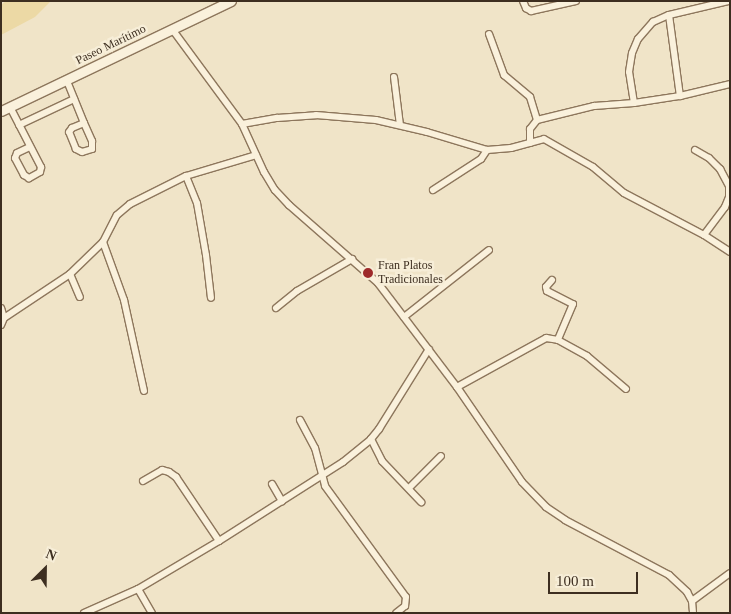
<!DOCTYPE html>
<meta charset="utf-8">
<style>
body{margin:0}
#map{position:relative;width:731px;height:614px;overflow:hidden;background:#f0e4c8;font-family:"Times New Roman",serif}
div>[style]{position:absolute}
.sand>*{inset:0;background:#ecd9a5}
.roads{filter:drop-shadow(1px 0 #8d765c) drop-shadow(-1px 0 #8d765c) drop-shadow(0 1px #8d765c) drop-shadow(0 -1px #8d765c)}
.street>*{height:6px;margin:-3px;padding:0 3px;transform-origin:3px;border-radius:3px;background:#faf1dc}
.secondary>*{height:9px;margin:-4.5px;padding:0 4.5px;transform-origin:4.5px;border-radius:4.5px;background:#faf1dc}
.dots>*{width:14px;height:14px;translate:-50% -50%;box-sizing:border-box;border:2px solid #f7eed8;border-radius:50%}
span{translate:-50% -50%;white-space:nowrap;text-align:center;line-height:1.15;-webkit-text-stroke:5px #f7eed8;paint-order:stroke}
.street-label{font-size:12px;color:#3d2e20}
.poi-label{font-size:12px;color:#3d2e20}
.left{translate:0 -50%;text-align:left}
.frame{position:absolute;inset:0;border:2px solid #3d2e20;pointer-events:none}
.north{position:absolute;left:20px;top:544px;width:50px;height:50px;-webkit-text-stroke:4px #f7eed8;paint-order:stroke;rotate:23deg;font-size:14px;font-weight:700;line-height:20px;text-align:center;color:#3d2e20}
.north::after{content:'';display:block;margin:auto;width:18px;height:22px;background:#3d2e20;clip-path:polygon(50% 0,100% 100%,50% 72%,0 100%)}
.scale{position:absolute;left:548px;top:572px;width:90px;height:22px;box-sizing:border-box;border:2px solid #3d2e20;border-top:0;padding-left:6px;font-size:15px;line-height:18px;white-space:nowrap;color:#3d2e20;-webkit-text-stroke:4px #f7eed8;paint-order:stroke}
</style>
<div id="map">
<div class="sand">
<div style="clip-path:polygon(6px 1px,51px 1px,35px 17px,1px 35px,1px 5px)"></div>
</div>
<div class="roads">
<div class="street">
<div style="left:523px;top:1px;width:8px;rotate:67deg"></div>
<div style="left:526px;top:8px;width:6px;rotate:31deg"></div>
<div style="left:531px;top:11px;width:46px;rotate:-12.5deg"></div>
<div style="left:669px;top:15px;width:82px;rotate:82.3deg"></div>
<div style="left:172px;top:29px;width:118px;rotate:53.6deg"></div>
<div style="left:242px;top:124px;width:53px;rotate:65.4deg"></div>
<div style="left:264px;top:172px;width:21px;rotate:59deg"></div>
<div style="left:275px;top:190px;width:21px;rotate:47deg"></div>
<div style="left:289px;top:205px;width:118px;rotate:41.2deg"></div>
<div style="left:378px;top:283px;width:131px;rotate:52.8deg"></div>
<div style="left:457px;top:387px;width:115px;rotate:55.6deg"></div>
<div style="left:522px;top:482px;width:35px;rotate:46deg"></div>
<div style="left:546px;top:507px;width:23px;rotate:34deg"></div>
<div style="left:565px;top:520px;width:118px;rotate:27.9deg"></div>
<div style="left:669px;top:575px;width:25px;rotate:43deg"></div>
<div style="left:687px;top:592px;width:10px;rotate:61deg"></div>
<div style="left:692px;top:601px;width:12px;rotate:85deg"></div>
<div style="left:489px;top:34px;width:44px;rotate:69.9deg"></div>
<div style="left:504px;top:75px;width:34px;rotate:40deg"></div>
<div style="left:530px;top:97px;width:24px;rotate:73deg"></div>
<div style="left:394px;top:77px;width:48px;rotate:82.9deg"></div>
<div style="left:67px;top:81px;width:45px;rotate:68deg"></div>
<div style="left:84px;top:123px;width:20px;rotate:66deg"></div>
<div style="left:92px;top:141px;width:8px;rotate:90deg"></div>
<div style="left:92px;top:149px;width:10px;rotate:163deg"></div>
<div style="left:82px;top:152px;width:7px;rotate:-153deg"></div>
<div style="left:76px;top:149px;width:18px;rotate:-112deg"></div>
<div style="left:69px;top:132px;width:5px;rotate:-53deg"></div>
<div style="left:72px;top:128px;width:13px;rotate:-23deg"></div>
<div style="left:634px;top:103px;width:31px;rotate:-99deg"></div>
<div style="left:629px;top:72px;width:19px;rotate:-81deg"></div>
<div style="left:632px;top:53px;width:15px;rotate:-67deg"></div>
<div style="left:638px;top:39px;width:23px;rotate:-49deg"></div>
<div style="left:653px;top:22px;width:17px;rotate:-24deg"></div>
<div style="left:669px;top:15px;width:61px;rotate:-13.3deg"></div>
<div style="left:10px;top:107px;width:68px;rotate:62.7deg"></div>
<div style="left:41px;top:167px;width:5px;rotate:101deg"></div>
<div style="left:40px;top:172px;width:13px;rotate:151deg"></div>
<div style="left:29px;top:178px;width:6px;rotate:-149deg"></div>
<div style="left:24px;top:175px;width:19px;rotate:-118deg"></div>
<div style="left:15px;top:158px;width:5px;rotate:-68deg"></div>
<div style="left:17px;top:153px;width:14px;rotate:-25deg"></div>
<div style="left:242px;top:124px;width:36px;rotate:-10deg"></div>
<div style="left:277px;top:118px;width:39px;rotate:-4deg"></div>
<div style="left:316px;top:115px;width:60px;rotate:4.8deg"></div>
<div style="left:376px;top:120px;width:52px;rotate:13.2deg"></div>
<div style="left:427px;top:132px;width:63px;rotate:16.7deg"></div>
<div style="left:487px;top:150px;width:24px;rotate:-5deg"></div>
<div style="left:511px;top:148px;width:34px;rotate:-15deg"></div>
<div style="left:544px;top:139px;width:56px;rotate:29.7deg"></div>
<div style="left:593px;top:167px;width:40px;rotate:40deg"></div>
<div style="left:624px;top:193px;width:90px;rotate:27.7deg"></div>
<div style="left:704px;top:235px;width:31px;rotate:33deg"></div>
<div style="left:19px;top:125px;width:61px;rotate:-25.3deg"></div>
<div style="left:530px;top:143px;width:14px;rotate:-90deg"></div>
<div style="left:530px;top:129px;width:11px;rotate:-52deg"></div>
<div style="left:537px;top:120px;width:59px;rotate:-13.8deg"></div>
<div style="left:594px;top:106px;width:40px;rotate:-4.3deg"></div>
<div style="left:634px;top:103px;width:47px;rotate:-8.7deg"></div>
<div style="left:680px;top:96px;width:51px;rotate:-13.5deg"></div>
<div style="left:695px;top:150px;width:16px;rotate:30deg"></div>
<div style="left:709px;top:158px;width:16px;rotate:45deg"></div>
<div style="left:720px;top:169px;width:19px;rotate:62deg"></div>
<div style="left:729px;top:186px;width:11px;rotate:90deg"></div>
<div style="left:729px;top:197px;width:11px;rotate:112deg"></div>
<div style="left:725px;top:207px;width:35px;rotate:127deg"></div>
<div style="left:186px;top:176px;width:29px;rotate:68deg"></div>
<div style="left:197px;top:203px;width:53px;rotate:80.2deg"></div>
<div style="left:206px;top:255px;width:43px;rotate:83.4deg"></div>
<div style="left:433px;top:190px;width:57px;rotate:-32.9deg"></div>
<div style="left:481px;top:159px;width:11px;rotate:-56deg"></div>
<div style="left:103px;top:242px;width:62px;rotate:70.1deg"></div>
<div style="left:124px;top:300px;width:93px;rotate:77.6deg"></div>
<div style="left:70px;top:274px;width:25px;rotate:67deg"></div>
<div style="left:552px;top:280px;width:9px;rotate:131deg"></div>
<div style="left:546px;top:287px;width:4px;rotate:76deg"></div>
<div style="left:547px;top:291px;width:29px;rotate:27deg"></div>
<div style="left:573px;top:304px;width:39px;rotate:113deg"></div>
<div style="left:1px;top:308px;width:10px;rotate:73deg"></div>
<div style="left:276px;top:308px;width:27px;rotate:-39deg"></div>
<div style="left:297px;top:291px;width:64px;rotate:-30.2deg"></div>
<div style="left:404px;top:317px;width:108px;rotate:-38.2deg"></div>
<div style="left:1px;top:325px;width:8px;rotate:-67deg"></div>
<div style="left:4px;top:318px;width:79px;rotate:-33.7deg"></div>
<div style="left:70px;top:274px;width:46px;rotate:-44.1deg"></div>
<div style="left:103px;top:242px;width:30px;rotate:-63deg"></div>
<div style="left:117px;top:215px;width:17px;rotate:-40deg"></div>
<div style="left:130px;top:204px;width:63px;rotate:-26.6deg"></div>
<div style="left:186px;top:176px;width:73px;rotate:-16.7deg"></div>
<div style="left:457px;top:387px;width:102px;rotate:-28.8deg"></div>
<div style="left:546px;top:338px;width:12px;rotate:9deg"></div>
<div style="left:558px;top:340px;width:33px;rotate:29deg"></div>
<div style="left:587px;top:356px;width:51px;rotate:40.2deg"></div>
<div style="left:300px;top:420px;width:32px;rotate:62deg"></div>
<div style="left:315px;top:448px;width:39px;rotate:75deg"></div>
<div style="left:325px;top:486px;width:137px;rotate:53.9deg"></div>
<div style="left:406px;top:597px;width:9px;rotate:96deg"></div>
<div style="left:405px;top:606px;width:11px;rotate:142deg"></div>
<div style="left:371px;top:439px;width:25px;rotate:63deg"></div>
<div style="left:382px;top:461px;width:57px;rotate:46.4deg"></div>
<div style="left:143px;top:481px;width:22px;rotate:-30deg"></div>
<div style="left:162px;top:470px;width:7px;rotate:16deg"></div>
<div style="left:169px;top:472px;width:9px;rotate:36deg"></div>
<div style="left:176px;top:477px;width:77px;rotate:56.1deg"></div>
<div style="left:272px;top:484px;width:20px;rotate:60deg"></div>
<div style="left:409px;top:488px;width:45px;rotate:-45deg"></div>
<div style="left:138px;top:589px;width:28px;rotate:60deg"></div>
<div style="left:692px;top:601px;width:47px;rotate:-36.4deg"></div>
<div style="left:84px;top:613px;width:59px;rotate:-24deg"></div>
<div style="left:138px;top:589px;width:94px;rotate:-30.7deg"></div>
<div style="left:219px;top:541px;width:147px;rotate:-32.5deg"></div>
<div style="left:343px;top:462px;width:36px;rotate:-39deg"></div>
<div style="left:371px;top:439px;width:13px;rotate:-51deg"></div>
<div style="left:379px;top:429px;width:94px;rotate:-58deg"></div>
</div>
<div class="secondary">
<div style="left:1px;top:111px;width:255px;rotate:-25.6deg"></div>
</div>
</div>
<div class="dots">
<div style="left:368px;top:273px;background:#9e2a2b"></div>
</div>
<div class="street-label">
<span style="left:111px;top:45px;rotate:-26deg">Paseo Marítimo</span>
</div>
<div class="poi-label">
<span class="left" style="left:378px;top:273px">Fran Platos<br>Tradicionales</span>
</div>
<div class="frame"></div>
<div class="north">N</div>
<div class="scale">100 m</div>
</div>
